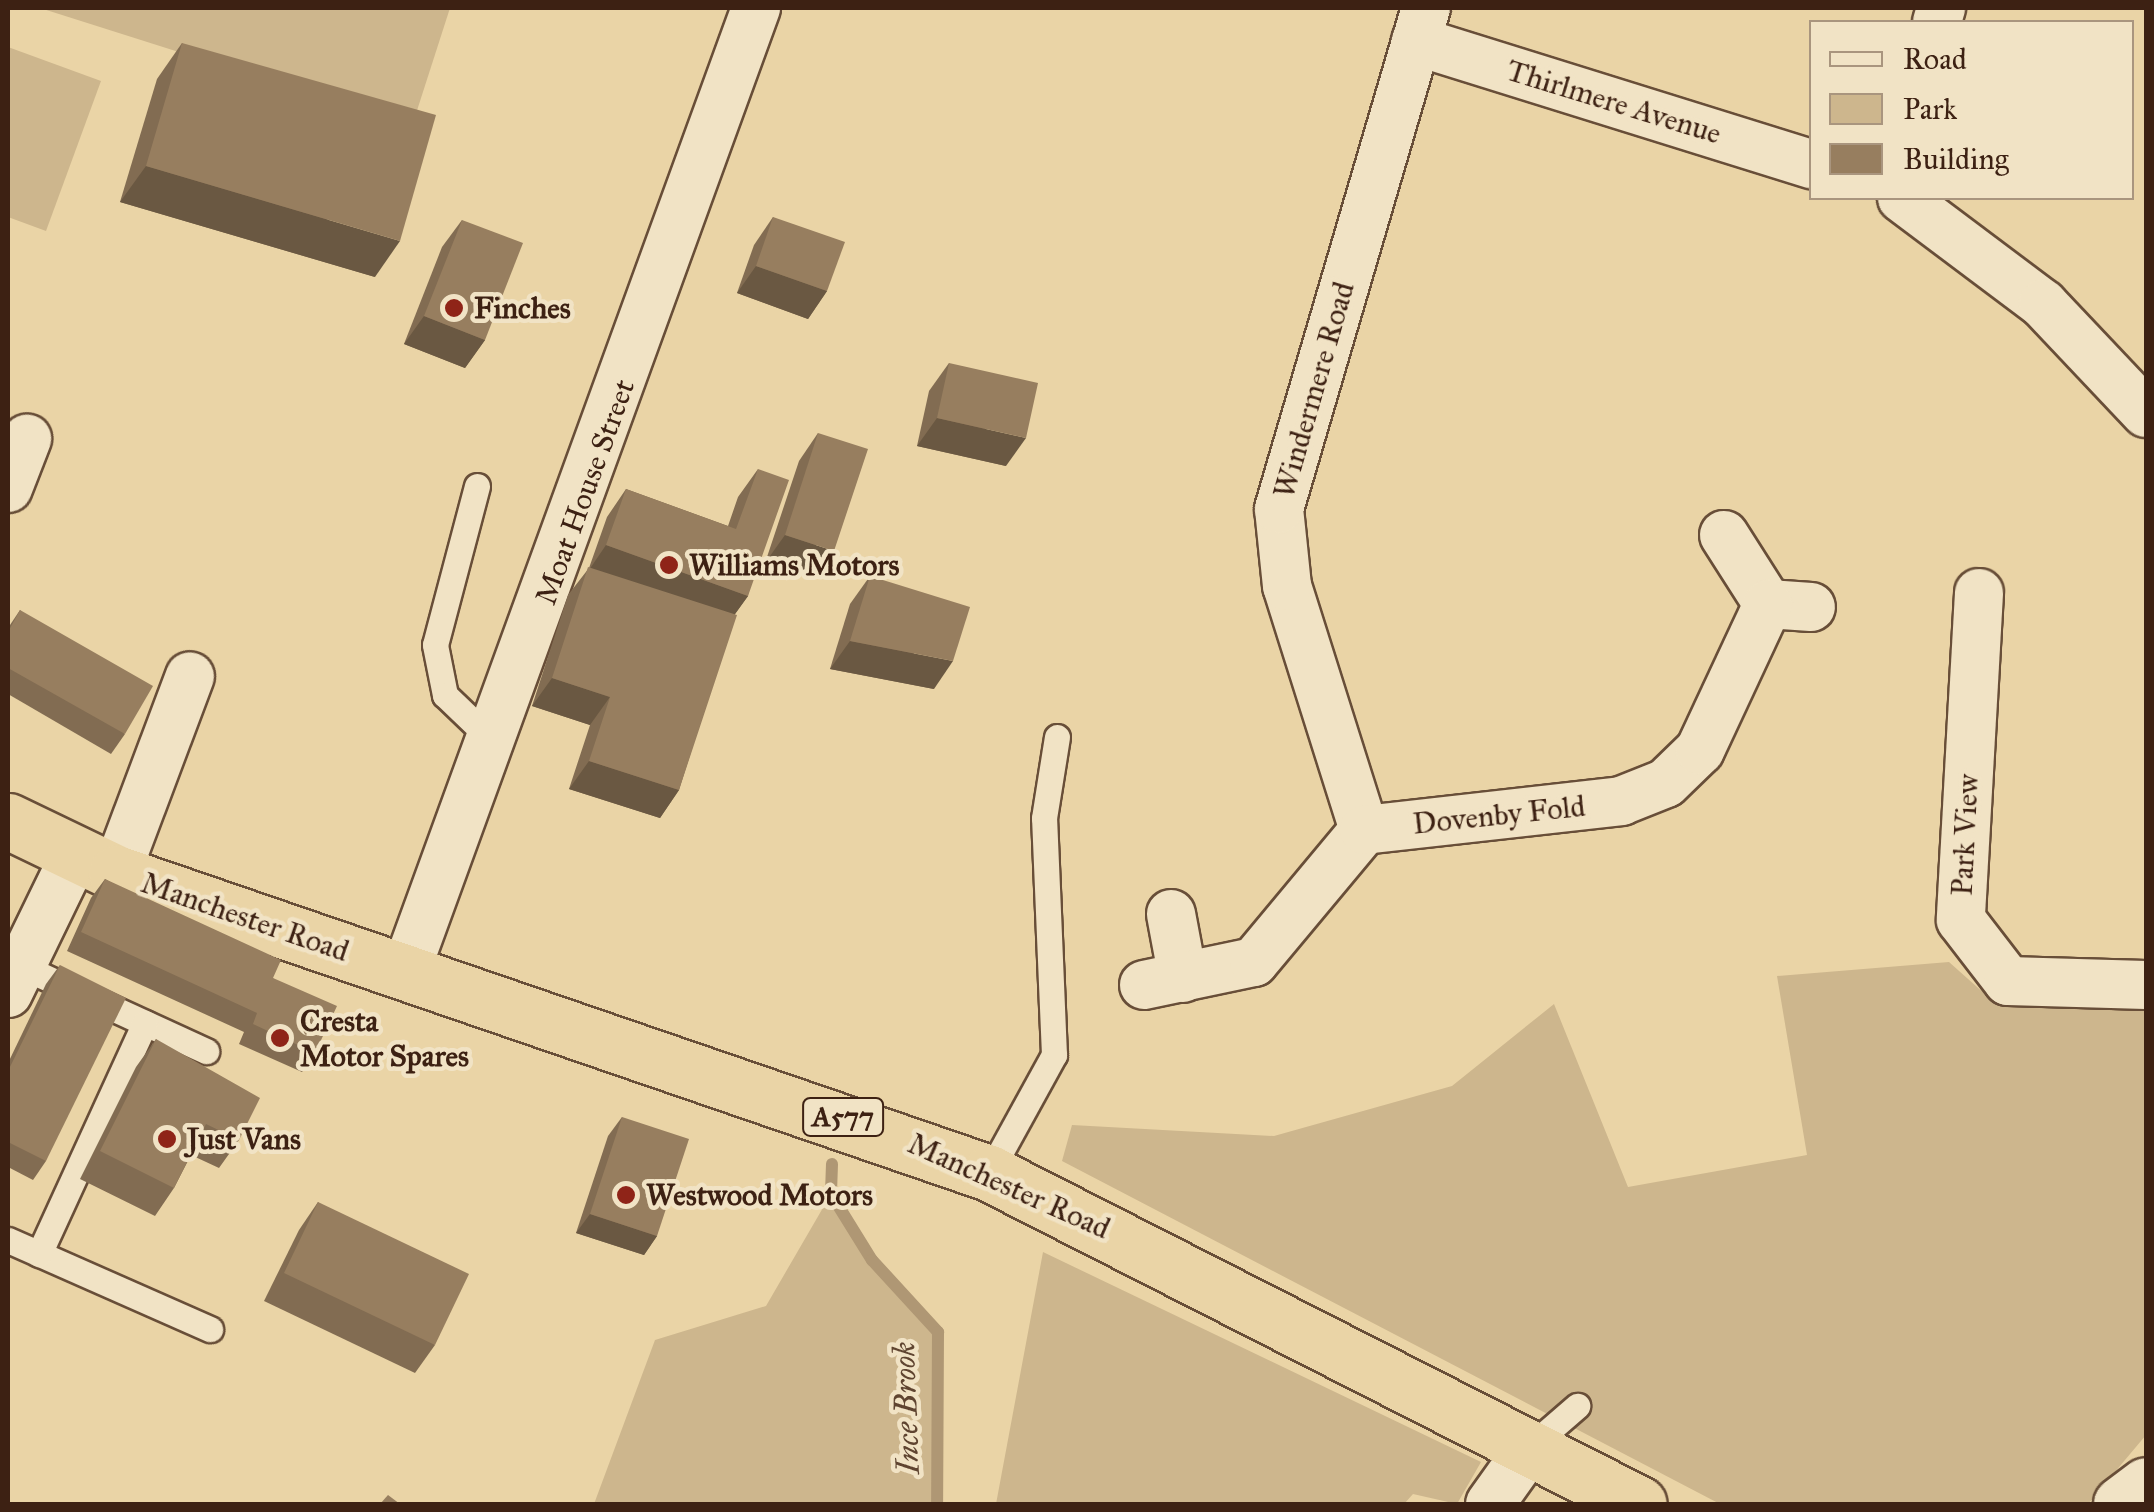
<!DOCTYPE html>
<style>
body{margin:0}
#map{position:relative;width:2154px;height:1512px;overflow:hidden;background:#ead4a6;font-family:"IM FELL Great Primer",serif}
div>[style]{position:absolute}
.green>*{inset:0;background:#cdb68d}
.stream>*{height:12px;margin:-6px;padding:0 6px;transform-origin:6px;border-radius:6px;background:#af9774}
.roads{filter:drop-shadow(2px 0 #684e38) drop-shadow(-2px 0 #684e38) drop-shadow(0 2px #684e38) drop-shadow(0 -2px #684e38)}
.service>*{height:25px;margin:-12.5px;padding:0 12.5px;transform-origin:12.5px;border-radius:12.5px;background:#f1e3c5}
.minor>*{height:48px;margin:-24px;padding:0 24px;transform-origin:24px;border-radius:24px;background:#f1e3c5}
.tertiary>*{height:55px;margin:-27.5px;padding:0 27.5px;transform-origin:27.5px;border-radius:27.5px;background:#f1e3c5}
.trunk>*{height:55px;margin:-27.5px;padding:0 27.5px;transform-origin:27.5px;border-radius:27.5px;background:#ead4a6}
.wall>*{inset:0;background:#826c52}
.shaded-wall>*{inset:0;background:#6a5842}
.building>*{inset:0;background:#977e5f}
.dots>*{width:28px;height:28px;translate:-50% -50%;box-sizing:border-box;border:5px solid #f1e3c5;border-radius:50%}
span{translate:-50% -50%;white-space:nowrap;text-align:center;line-height:1.15;-webkit-text-stroke:9px #f1e3c5;paint-order:stroke}
.shield-label span{padding:2px 8px;background:#f1e3c5;border:2px solid;border-radius:8px;-webkit-text-stroke-width:0}
.shield-label{font-size:28px;color:#3d2113;font-weight:700}
.street-label{font-size:30px;color:#3d2113}
.poi-label{font-size:30px;color:#3d2113;font-weight:700}
.left{translate:0 -50%;text-align:left}
.water-label{font-size:32px;color:#5f4430;font-style:italic}
.frame{position:absolute;inset:0;border:10px solid #3d2113;pointer-events:none}
.legend{position:absolute;left:1809px;top:20px;width:325px;height:180px;box-sizing:border-box;background:#f1e3c5;border:2px solid #a9957e;margin:0;padding:12px 18px;list-style:none;font-size:30px;color:#3d2113}
.legend li{display:flex;align-items:center;gap:20px;height:50px}
.legend b{width:50px;border:2px solid #a9957e}
</style>
<div id="map">
<div class="green">
<div style="clip-path:polygon(40px 8px,450px 8px,412px 126px)"></div>
<div style="clip-path:polygon(8px 47px,101px 81px,46px 231px,8px 217px)"></div>
<div style="clip-path:polygon(1949px 962px,1986px 995px,2146px 999px,2146px 1435px,2088px 1504px,1720px 1504px,1062px 1161px,1072px 1125px,1274px 1136px,1452px 1086px,1554px 1004px,1628px 1187px,1807px 1155px,1777px 976px)"></div>
<div style="clip-path:polygon(831px 1194px,872px 1260px,938px 1332px,937px 1504px,594px 1504px,655px 1340px,766px 1306px)"></div>
<div style="clip-path:polygon(1043px 1252px,1481px 1462px,1457px 1504px,1413px 1494px,1404px 1504px,996px 1504px)"></div>
</div>
<div class="stream">
<div style="left:832px;top:1164px;width:30px;rotate:92deg"></div>
<div style="left:831px;top:1194px;width:78px;rotate:58.2deg"></div>
<div style="left:872px;top:1260px;width:98px;rotate:47.5deg"></div>
<div style="left:938px;top:1332px;width:172px;rotate:90.3deg"></div>
</div>
<div class="roads">
<div class="service">
<div style="left:477px;top:486px;width:164px;rotate:104.8deg"></div>
<div style="left:435px;top:645px;width:51px;rotate:78.7deg"></div>
<div style="left:445px;top:695px;width:66px;rotate:43.8deg"></div>
<div style="left:21px;top:966px;width:204px;rotate:24.7deg"></div>
<div style="left:989px;top:1173px;width:135px;rotate:-61.2deg"></div>
<div style="left:1054px;top:1055px;width:237px;rotate:-92.4deg"></div>
<div style="left:1044px;top:818px;width:82px;rotate:-80.9deg"></div>
<div style="left:8px;top:1240px;width:221px;rotate:23.8deg"></div>
<div style="left:39px;top:1254px;width:254px;rotate:-65.4deg"></div>
<div style="left:1532px;top:1445px;width:60px;rotate:-40.9deg"></div>
</div>
<div class="minor">
<div style="left:1937px;top:22px;width:15px;rotate:-74deg"></div>
<div style="left:1416px;top:41px;width:415px;rotate:17.3deg"></div>
<div style="left:1902px;top:198px;width:176px;rotate:36.9deg"></div>
<div style="left:2043px;top:304px;width:150px;rotate:46.6deg"></div>
<div style="left:8px;top:488px;width:53px;rotate:-68.8deg"></div>
<div style="left:1724px;top:535px;width:82px;rotate:57.5deg"></div>
<div style="left:1768px;top:604px;width:43px;rotate:4deg"></div>
<div style="left:1979px;top:593px;width:327px;rotate:93.2deg"></div>
<div style="left:1961px;top:920px;width:77px;rotate:52.4deg"></div>
<div style="left:2008px;top:981px;width:138px;rotate:1.7deg"></div>
<div style="left:1364px;top:830px;width:256px;rotate:-107.5deg"></div>
<div style="left:1287px;top:586px;width:77px;rotate:-95.9deg"></div>
<div style="left:1279px;top:509px;width:522px;rotate:-73.65deg"></div>
<div style="left:116px;top:873px;width:210px;rotate:-69.4deg"></div>
<div style="left:1171px;top:914px;width:65px;rotate:79.4deg"></div>
<div style="left:405px;top:973px;width:1027px;rotate:-70.01deg"></div>
<div style="left:1144px;top:985px;width:112px;rotate:-11.8deg"></div>
<div style="left:1254px;top:962px;width:172px;rotate:-50.2deg"></div>
<div style="left:1364px;top:830px;width:259px;rotate:-6.4deg"></div>
<div style="left:1621px;top:801px;width:48px;rotate:-21.8deg"></div>
<div style="left:1666px;top:783px;width:47px;rotate:-44.1deg"></div>
<div style="left:1700px;top:750px;width:161px;rotate:-65deg"></div>
<div style="left:8px;top:993px;width:153px;rotate:-64.1deg"></div>
<div style="left:1490px;top:1504px;width:72px;rotate:-54.6deg"></div>
</div>
<div class="tertiary">
<div style="left:2121px;top:1504px;width:31px;rotate:-37deg"></div>
</div>
<div class="trunk">
<div style="left:8px;top:821px;width:120px;rotate:25.7deg"></div>
<div style="left:116px;top:873px;width:923px;rotate:18.96deg"></div>
<div style="left:989px;top:1173px;width:729px;rotate:26.99deg"></div>
</div>
</div>
<div class="wall">
<div style="clip-path:polygon(182px 43px,375px 277px,120px 202px,157px 79px)"></div>
<div style="clip-path:polygon(773px 217px,827px 291px,808px 319px,737px 293px,754px 245px)"></div>
<div style="clip-path:polygon(462px 220px,485px 340px,465px 368px,404px 344px,442px 247px)"></div>
<div style="clip-path:polygon(949px 363px,1006px 466px,917px 446px,929px 391px)"></div>
<div style="clip-path:polygon(818px 433px,815px 579px,765px 563px,799px 461px)"></div>
<div style="clip-path:polygon(758px 469px,748px 596px,734px 615px,679px 790px,660px 818px,569px 789px,590px 725px,532px 706px,568px 595px,589px 568px,607px 517px,626px 489px,728px 526px,738px 497px)"></div>
<div style="clip-path:polygon(870px 576px,934px 689px,830px 669px,850px 604px)"></div>
<div style="clip-path:polygon(20px 610px,125px 734px,111px 754px,8px 694px,8px 628px)"></div>
<div style="clip-path:polygon(105px 879px,273px 978px,315px 1053px,302px 1072px,239px 1044px,244px 1032px,67px 951px,91px 898px)"></div>
<div style="clip-path:polygon(60px 965px,46px 1161px,33px 1180px,8px 1167px,8px 1063px,46px 984px)"></div>
<div style="clip-path:polygon(156px 1039px,239px 1140px,219px 1168px,191px 1155px,174px 1188px,155px 1216px,80px 1179px,136px 1067px)"></div>
<div style="clip-path:polygon(622px 1117px,657px 1236px,644px 1255px,576px 1233px,608px 1136px)"></div>
<div style="clip-path:polygon(318px 1202px,435px 1345px,415px 1373px,264px 1301px,299px 1230px)"></div>
</div>
<div class="shaded-wall">
<div style="clip-path:polygon(146px 166px,400px 241px,375px 277px,120px 202px)"></div>
<div style="clip-path:polygon(756px 266px,827px 291px,808px 319px,737px 293px)"></div>
<div style="clip-path:polygon(424px 316px,485px 340px,465px 368px,404px 344px)"></div>
<div style="clip-path:polygon(937px 418px,1026px 438px,1006px 466px,917px 446px)"></div>
<div style="clip-path:polygon(785px 535px,834px 551px,815px 579px,765px 563px)"></div>
<div style="clip-path:polygon(606px 545px,748px 596px,728px 624px,587px 573px)"></div>
<div style="clip-path:polygon(850px 641px,953px 661px,934px 689px,830px 669px)"></div>
<div style="clip-path:polygon(552px 678px,610px 697px,590px 725px,532px 706px)"></div>
<div style="clip-path:polygon(589px 761px,679px 790px,660px 818px,569px 789px)"></div>
<div style="clip-path:polygon(590px 1214px,657px 1236px,644px 1255px,576px 1233px)"></div>
</div>
<div class="building">
<div style="clip-path:polygon(182px 43px,436px 115px,400px 241px,146px 166px)"></div>
<div style="clip-path:polygon(773px 217px,845px 242px,827px 291px,756px 266px)"></div>
<div style="clip-path:polygon(462px 220px,523px 243px,485px 340px,424px 316px)"></div>
<div style="clip-path:polygon(949px 363px,1038px 383px,1026px 438px,937px 418px)"></div>
<div style="clip-path:polygon(818px 433px,868px 449px,834px 551px,785px 535px)"></div>
<div style="clip-path:polygon(758px 469px,789px 480px,748px 596px,606px 545px,626px 489px,736px 529px)"></div>
<div style="clip-path:polygon(588px 567px,737px 615px,679px 790px,589px 761px,610px 697px,552px 678px)"></div>
<div style="clip-path:polygon(870px 576px,970px 607px,953px 661px,850px 641px)"></div>
<div style="clip-path:polygon(20px 610px,153px 686px,125px 734px,8px 668px,8px 632px)"></div>
<div style="clip-path:polygon(105px 879px,281px 960px,273px 978px,337px 1006px,315px 1053px,253px 1024px,257px 1013px,81px 932px)"></div>
<div style="clip-path:polygon(60px 965px,126px 998px,46px 1161px,8px 1142px,8px 1071px)"></div>
<div style="clip-path:polygon(156px 1039px,260px 1098px,239px 1140px,206px 1124px,174px 1188px,100px 1151px)"></div>
<div style="clip-path:polygon(622px 1117px,689px 1139px,657px 1236px,590px 1214px)"></div>
<div style="clip-path:polygon(318px 1202px,469px 1274px,435px 1345px,284px 1273px)"></div>
<div style="clip-path:polygon(388px 1495px,400px 1504px,380px 1504px)"></div>
</div>
<div class="dots">
<div style="left:454px;top:308px;background:#8f2418"></div>
<div style="left:669px;top:565px;background:#8f2418"></div>
<div style="left:280px;top:1038px;background:#8f2418"></div>
<div style="left:167px;top:1139px;background:#8f2418"></div>
<div style="left:626px;top:1195px;background:#8f2418"></div>
</div>
<div class="shield-label">
<span style="left:843px;top:1117px">A577</span>
</div>
<div class="street-label">
<span style="left:1614px;top:102px;rotate:17deg">Thirlmere Avenue</span>
<span style="left:1314px;top:390px;rotate:-74deg">Windermere Road</span>
<span style="left:585px;top:492px;rotate:-70deg">Moat House Street</span>
<span style="left:1499px;top:815px;rotate:-6deg">Dovenby Fold</span>
<span style="left:1965px;top:835px;rotate:-87deg">Park View</span>
<span style="left:245px;top:917px;rotate:19deg">Manchester Road</span>
<span style="left:1009px;top:1186px;rotate:24deg">Manchester Road</span>
</div>
<div class="poi-label">
<span class="left" style="left:474px;top:308px">Finches</span>
<span class="left" style="left:689px;top:565px">Williams Motors</span>
<span class="left" style="left:300px;top:1038px">Cresta<br>Motor Spares</span>
<span class="left" style="left:187px;top:1139px">Just Vans</span>
<span class="left" style="left:646px;top:1195px">Westwood Motors</span>
</div>
<div class="water-label">
<span style="left:907px;top:1408px;rotate:-92deg">Ince Brook</span>
</div>
<div class="frame"></div>
<ul class="legend">
<li><b style="height:12px;background:#f1e3c5"></b>Road</li>
<li><b style="height:28px;background:#cdb68d"></b>Park</li>
<li><b style="height:28px;background:#977e5f"></b>Building</li>
</ul>
</div>
